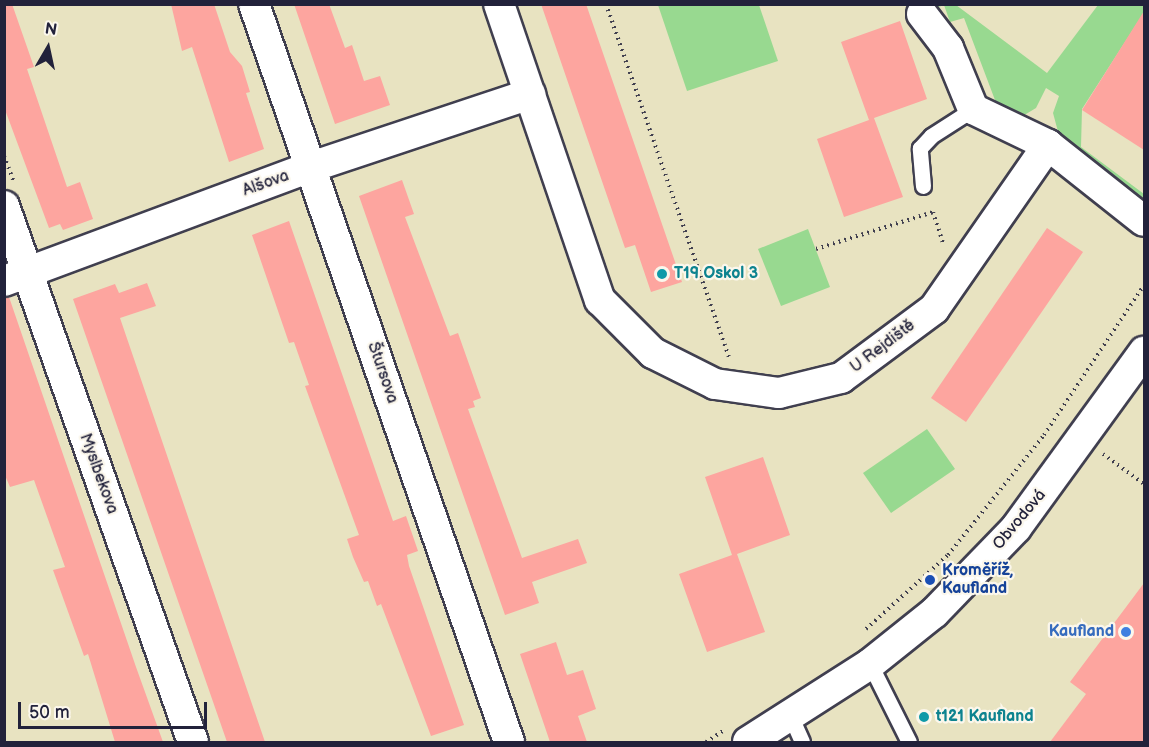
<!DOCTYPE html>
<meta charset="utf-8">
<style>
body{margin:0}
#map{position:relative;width:1149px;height:747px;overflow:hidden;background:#e8e3c1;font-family:"Balsamiq Sans",sans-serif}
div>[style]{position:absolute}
.green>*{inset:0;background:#98d990}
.building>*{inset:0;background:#fda59f}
.path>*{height:4px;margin-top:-2px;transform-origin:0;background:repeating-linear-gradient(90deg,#403f4f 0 1.5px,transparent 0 6px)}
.roads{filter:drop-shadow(2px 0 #403f4f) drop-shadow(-2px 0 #403f4f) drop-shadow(0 2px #403f4f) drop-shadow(0 -2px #403f4f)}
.service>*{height:15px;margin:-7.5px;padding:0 7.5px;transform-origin:7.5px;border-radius:7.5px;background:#fff}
.minor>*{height:30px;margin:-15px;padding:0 15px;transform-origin:15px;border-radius:15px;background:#fff}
.dots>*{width:16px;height:16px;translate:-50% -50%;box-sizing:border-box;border:3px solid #fbf7ec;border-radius:50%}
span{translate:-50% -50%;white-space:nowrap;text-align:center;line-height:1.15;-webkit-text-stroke:4.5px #fbf7ec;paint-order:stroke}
.street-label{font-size:16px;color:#22223b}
.culture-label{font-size:16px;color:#0d838f;font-weight:700}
.left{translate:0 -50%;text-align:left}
.transit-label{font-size:16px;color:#164399;font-weight:700}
.shop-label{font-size:16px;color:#366cbe;font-weight:700}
.right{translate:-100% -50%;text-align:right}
.frame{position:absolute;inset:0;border:6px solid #22223b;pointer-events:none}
.north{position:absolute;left:18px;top:18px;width:60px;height:60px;-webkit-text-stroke:4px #fbf7ec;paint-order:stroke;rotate:9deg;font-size:16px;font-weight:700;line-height:24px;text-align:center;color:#22223b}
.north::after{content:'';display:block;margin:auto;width:21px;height:27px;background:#22223b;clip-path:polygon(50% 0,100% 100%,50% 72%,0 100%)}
.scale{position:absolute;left:18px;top:702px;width:189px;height:27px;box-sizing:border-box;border:3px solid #22223b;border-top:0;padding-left:8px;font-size:18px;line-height:21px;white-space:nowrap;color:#22223b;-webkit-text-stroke:4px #fbf7ec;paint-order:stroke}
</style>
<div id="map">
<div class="green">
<div style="clip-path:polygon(658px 5px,759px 5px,778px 61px,687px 91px)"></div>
<div style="clip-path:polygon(915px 5px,956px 5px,1047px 73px,1098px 5px,1144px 5px,1143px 14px,1082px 109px,1081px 147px,1144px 194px,1144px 202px,1060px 139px,1053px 113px,1059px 96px,1046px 88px,1036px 108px,1021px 117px,998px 108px,964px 18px,950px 22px,944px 5px,925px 12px)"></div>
<div style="clip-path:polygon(808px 229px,830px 287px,781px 306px,758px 249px)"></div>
<div style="clip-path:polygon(927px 429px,955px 469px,891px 513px,863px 473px)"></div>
</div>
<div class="building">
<div style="clip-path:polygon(4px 4px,12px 4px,34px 67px,27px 69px,67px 187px,80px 182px,93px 219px,63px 230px,60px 224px,49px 228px,4px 107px)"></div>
<div style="clip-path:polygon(171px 4px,214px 4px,230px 52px,242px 66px,250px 92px,246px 93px,264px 149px,229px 162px,192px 47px,182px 51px)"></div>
<div style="clip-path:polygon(294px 4px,329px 4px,345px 48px,352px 45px,364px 81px,380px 76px,390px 105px,335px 124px)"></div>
<div style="clip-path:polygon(541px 4px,586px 4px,682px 282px,651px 292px,635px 245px,625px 248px)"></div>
<div style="clip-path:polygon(1144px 11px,1144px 150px,1082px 110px)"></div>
<div style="clip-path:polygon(900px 21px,927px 99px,874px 118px,903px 197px,844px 217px,817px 139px,869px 120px,841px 42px)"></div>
<div style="clip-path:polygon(402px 180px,414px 214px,405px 217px,450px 336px,458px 333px,481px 398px,473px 401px,475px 407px,468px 409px,522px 558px,578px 539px,587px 563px,532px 582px,539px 603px,505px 615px,359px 196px)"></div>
<div style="clip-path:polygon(289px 221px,393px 521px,406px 516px,418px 551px,407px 555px,409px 566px,464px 725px,431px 736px,381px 604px,377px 606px,368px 581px,364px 582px,353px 557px,347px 539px,359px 535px,305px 386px,309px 385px,294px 342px,289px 343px,252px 235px)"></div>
<div style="clip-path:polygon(1047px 228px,1083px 252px,966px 422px,931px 398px)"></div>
<div style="clip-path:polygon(147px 283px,156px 306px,120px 318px,265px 742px,227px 742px,73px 299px,115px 284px,119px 293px)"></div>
<div style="clip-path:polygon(9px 297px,136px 667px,163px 742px,115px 742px,88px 654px,84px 656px,53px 570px,65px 567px,34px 480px,10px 487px,4px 473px,4px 298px)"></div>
<div style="clip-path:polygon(763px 457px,790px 535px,737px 554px,765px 632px,707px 652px,679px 574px,732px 555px,705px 477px)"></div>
<div style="clip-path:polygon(1144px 583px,1144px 742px,1050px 742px,1086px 694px,1070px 682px)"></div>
<div style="clip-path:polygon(556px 642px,567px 675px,583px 670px,596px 709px,578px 716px,587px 742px,550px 742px,520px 654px)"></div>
</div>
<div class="path">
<div style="left:606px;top:4px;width:375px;rotate:70.8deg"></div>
<div style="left:4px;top:156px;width:28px;rotate:69deg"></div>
<div style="left:816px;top:249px;width:123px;rotate:-17.5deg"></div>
<div style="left:933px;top:212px;width:33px;rotate:72deg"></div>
<div style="left:1103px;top:454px;width:51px;rotate:36.2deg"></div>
<div style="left:866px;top:629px;width:110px;rotate:-42.1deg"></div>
<div style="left:948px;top:555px;width:154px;rotate:-51.3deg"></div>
<div style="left:1044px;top:435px;width:180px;rotate:-56.3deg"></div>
<div style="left:706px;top:742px;width:20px;rotate:-33deg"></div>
</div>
<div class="roads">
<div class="service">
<div style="left:923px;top:186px;width:38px;rotate:-95deg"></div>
<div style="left:920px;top:148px;width:16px;rotate:-47deg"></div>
<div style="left:931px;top:136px;width:50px;rotate:-32.7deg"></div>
<div style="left:870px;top:664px;width:87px;rotate:63.4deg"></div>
<div style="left:791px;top:717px;width:27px;rotate:66deg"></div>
</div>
<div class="minor">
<div style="left:254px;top:4px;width:781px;rotate:70.94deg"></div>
<div style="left:499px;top:4px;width:313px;rotate:71.2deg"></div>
<div style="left:600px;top:300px;width:75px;rotate:45deg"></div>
<div style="left:653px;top:353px;width:69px;rotate:26.6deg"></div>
<div style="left:715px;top:384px;width:65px;rotate:8deg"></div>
<div style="left:779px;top:393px;width:64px;rotate:-13.6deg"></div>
<div style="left:841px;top:378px;width:116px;rotate:-36.6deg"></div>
<div style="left:934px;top:309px;width:200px;rotate:-55.2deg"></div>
<div style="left:1048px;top:145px;width:122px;rotate:38.4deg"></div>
<div style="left:922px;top:14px;width:43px;rotate:52.6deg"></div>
<div style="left:948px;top:48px;width:66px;rotate:67.7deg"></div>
<div style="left:973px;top:109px;width:83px;rotate:25.6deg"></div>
<div style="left:4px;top:206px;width:568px;rotate:70.58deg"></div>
<div style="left:4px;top:281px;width:327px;rotate:-20.4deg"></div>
<div style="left:311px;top:167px;width:231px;rotate:-18.4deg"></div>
<div style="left:748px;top:742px;width:145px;rotate:-32.6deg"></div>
<div style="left:870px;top:664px;width:82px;rotate:-38.6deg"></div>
<div style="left:934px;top:613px;width:118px;rotate:-46deg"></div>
<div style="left:1016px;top:528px;width:218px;rotate:-54deg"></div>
</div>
</div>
<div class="dots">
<div style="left:662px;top:274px;background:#0f9aa8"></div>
<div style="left:930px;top:580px;background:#1a4fb4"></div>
<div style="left:1126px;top:632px;background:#3f7fe0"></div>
<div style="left:924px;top:717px;background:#0f9aa8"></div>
</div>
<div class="street-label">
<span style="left:266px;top:184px;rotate:-20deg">Alšova</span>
<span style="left:883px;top:347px;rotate:-37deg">U Rejdiště</span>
<span style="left:382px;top:373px;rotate:71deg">Štursova</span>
<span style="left:98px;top:474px;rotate:70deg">Myslbekova</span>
<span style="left:1020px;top:520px;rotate:-50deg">Obvodová</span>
</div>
<div class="culture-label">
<span class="left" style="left:674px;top:274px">T19 Oskol 3</span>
<span class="left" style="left:936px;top:717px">t121 Kaufland</span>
</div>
<div class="transit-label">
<span class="left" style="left:942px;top:580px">Kroměříž,<br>Kaufland</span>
</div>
<div class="shop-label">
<span class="right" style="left:1114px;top:632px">Kaufland</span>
</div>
<div class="frame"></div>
<div class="north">N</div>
<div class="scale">50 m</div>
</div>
